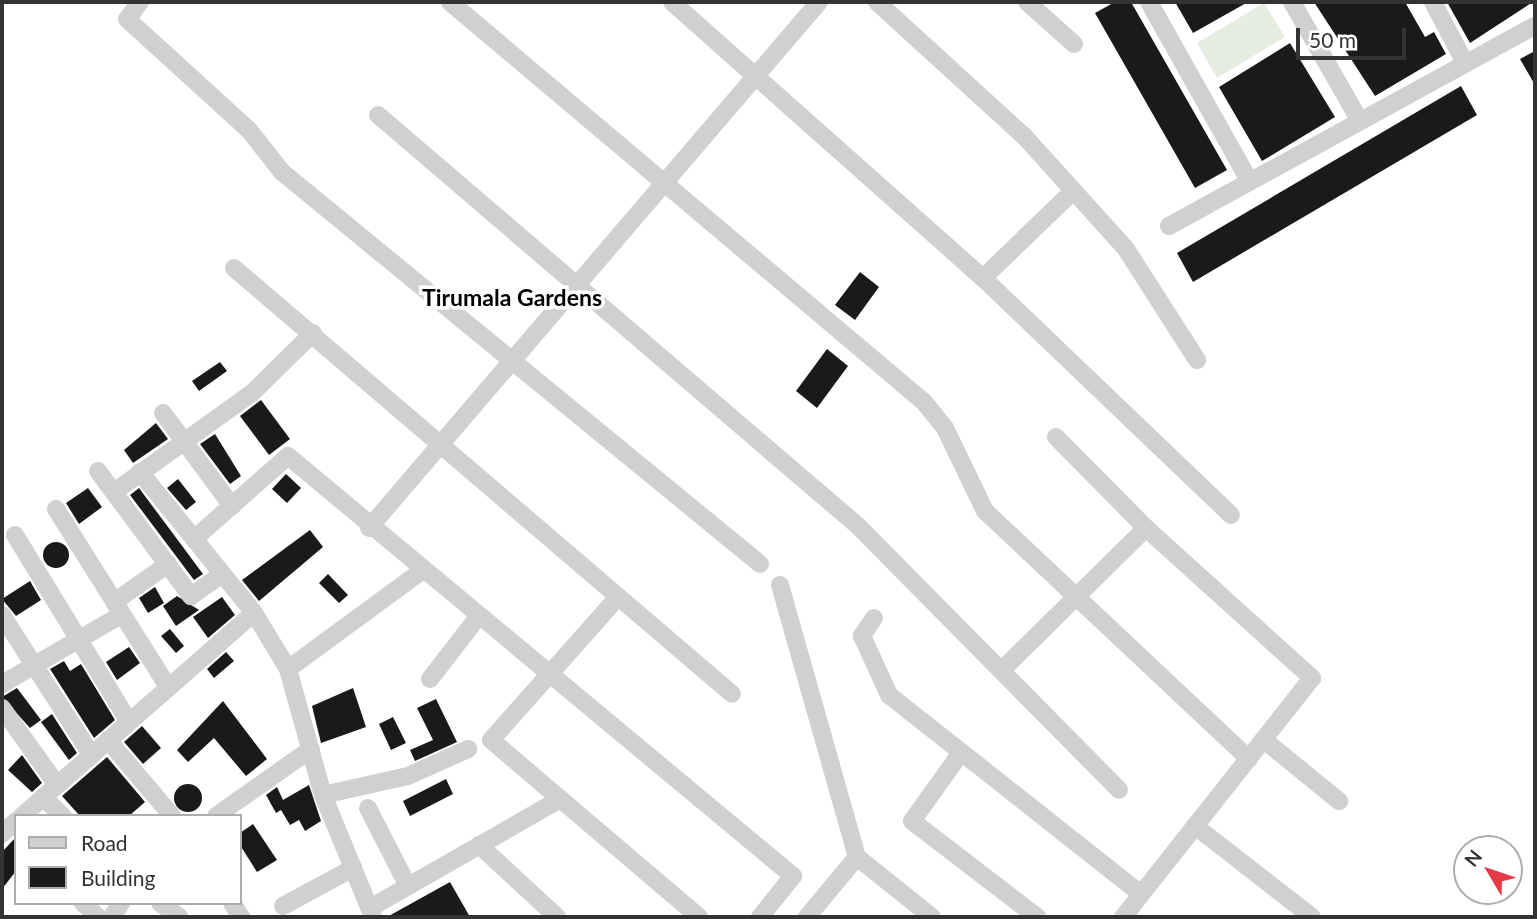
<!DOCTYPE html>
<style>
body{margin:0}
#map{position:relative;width:1537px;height:919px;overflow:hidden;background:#fff;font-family:Lato,sans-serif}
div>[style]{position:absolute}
.green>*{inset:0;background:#e6ecdf}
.building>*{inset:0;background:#1a1a1a}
.round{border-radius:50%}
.minor>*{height:18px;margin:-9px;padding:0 9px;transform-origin:9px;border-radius:9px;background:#d0d0d0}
span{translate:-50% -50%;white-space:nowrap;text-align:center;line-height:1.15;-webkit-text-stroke:7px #fff;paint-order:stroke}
.neighbourhood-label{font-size:23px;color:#000;font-weight:700}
.frame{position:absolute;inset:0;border:4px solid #333;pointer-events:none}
.legend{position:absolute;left:14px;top:814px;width:228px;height:91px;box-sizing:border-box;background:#fff;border:2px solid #adadad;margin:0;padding:9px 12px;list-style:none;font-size:21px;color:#333}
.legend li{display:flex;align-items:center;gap:14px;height:35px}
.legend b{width:35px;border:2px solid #adadad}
.north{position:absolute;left:1453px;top:835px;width:70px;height:70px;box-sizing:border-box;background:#fff;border:2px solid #adadad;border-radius:50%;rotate:309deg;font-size:19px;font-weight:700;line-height:28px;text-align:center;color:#333}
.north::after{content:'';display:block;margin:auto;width:24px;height:32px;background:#e63946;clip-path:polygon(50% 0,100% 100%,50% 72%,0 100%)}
.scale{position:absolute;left:1296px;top:28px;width:110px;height:32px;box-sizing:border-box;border:4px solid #333;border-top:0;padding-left:9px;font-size:21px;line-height:24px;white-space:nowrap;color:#333;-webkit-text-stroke:5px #fff;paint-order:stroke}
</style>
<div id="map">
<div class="green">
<div style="clip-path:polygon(1264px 3px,1285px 37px,1217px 78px,1197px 43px)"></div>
</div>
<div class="building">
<div style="clip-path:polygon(1115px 2px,1131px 2px,1227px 170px,1195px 188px,1095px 13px)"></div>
<div style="clip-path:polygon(1175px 2px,1248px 2px,1193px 33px)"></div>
<div style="clip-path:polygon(1314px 2px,1405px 2px,1425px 37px,1434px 32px,1446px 54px,1375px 96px)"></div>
<div style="clip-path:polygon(1447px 2px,1533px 2px,1470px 43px)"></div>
<div style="clip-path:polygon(1290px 43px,1335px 117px,1262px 161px,1219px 87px)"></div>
<div style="clip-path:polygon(1535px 51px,1535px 85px,1520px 59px)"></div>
<div style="clip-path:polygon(1461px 86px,1477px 115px,1193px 282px,1177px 253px)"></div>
<div style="clip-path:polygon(860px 272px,879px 287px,855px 320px,835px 305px)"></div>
<div style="clip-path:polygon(827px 349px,848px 366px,817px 408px,796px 391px)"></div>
<div style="clip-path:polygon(220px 362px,227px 371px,199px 391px,192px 381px)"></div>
<div style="clip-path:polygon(261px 400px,290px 439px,269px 455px,240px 416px)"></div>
<div style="clip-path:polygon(156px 423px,168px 439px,133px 463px,124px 450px)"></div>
<div style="clip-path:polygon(215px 434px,241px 476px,230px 484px,200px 444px)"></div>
<div style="clip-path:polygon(286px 474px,301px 488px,287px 503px,272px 489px)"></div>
<div style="clip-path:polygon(178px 479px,196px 502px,186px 510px,167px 488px)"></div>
<div style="clip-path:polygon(88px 488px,102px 507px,79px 524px,66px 503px)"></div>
<div style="clip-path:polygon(139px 488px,203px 574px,194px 580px,130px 495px)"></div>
<div style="clip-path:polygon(310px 530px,323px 547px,259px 601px,242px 580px)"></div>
<div class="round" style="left:43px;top:542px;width:26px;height:26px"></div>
<div style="clip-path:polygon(328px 574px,348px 595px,339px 603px,319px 583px)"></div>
<div style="clip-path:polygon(30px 581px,41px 600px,16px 616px,2px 599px)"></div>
<div style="clip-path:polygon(155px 587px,164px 603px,148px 613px,139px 598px)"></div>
<div style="clip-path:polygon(177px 596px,199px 610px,176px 626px,163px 606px)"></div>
<div style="clip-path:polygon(222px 597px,235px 615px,208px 638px,193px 617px)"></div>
<div style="clip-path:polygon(170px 629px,184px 646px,176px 653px,161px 636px)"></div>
<div style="clip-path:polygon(129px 647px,140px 663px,117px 680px,106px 662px)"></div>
<div style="clip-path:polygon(226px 652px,234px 661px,214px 678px,207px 669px)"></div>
<div style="clip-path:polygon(64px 661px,70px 671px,81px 664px,115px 720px,94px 738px,50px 669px)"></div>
<div style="clip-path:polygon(17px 688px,41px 720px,30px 728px,2px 697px)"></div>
<div style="clip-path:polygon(353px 688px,366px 727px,321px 743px,312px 706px)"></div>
<div style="clip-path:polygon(436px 699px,457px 742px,415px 761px,410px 750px,433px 740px,417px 708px)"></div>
<div style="clip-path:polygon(223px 701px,267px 759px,246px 776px,214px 738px,188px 762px,177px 750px)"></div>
<div style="clip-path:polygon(52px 714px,77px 753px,69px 760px,41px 722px)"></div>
<div style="clip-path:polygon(393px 717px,406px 743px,391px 750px,379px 724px)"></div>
<div style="clip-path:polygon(142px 726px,161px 748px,143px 764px,124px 742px)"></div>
<div style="clip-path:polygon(22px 755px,42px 783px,32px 792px,8px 770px)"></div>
<div style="clip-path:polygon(107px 757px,145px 802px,129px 816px,80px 816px,62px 796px)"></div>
<div style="clip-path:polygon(446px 779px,453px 794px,410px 816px,403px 801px)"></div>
<div class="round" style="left:174px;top:784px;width:28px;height:28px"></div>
<div style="clip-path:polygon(309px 785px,321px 821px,305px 831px,299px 820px,290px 825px,281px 810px,276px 813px,266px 795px,277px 787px,283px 800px)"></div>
<div style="clip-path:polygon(253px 824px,277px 860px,257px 872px,240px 845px,240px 833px)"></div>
<div style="clip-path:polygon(16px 837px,16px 871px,2px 889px,2px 852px)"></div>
<div style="clip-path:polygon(450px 882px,470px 917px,387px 917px)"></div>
</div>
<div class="minor">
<div style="left:140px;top:2px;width:21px;rotate:127deg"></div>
<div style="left:127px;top:19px;width:165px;rotate:42.3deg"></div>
<div style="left:249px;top:130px;width:53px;rotate:51.8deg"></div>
<div style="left:282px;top:172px;width:618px;rotate:39.35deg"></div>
<div style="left:450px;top:2px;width:620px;rotate:40.16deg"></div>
<div style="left:924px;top:402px;width:33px;rotate:51deg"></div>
<div style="left:945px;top:428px;width:92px;rotate:64.3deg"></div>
<div style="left:985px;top:511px;width:362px;rotate:43.2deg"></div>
<div style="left:672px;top:2px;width:416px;rotate:41.6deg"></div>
<div style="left:983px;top:278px;width:343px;rotate:43.7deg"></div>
<div style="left:877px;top:2px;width:199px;rotate:42.4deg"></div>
<div style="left:1024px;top:136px;width:152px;rotate:47.9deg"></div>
<div style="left:1126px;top:249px;width:132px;rotate:57.4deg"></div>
<div style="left:1027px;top:2px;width:63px;rotate:41.8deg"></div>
<div style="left:1149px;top:2px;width:206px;rotate:60.7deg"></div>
<div style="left:1292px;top:2px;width:137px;rotate:60.3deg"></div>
<div style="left:1433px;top:2px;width:69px;rotate:62.3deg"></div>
<div style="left:378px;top:115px;width:632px;rotate:40.57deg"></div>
<div style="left:858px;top:526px;width:371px;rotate:45.3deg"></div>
<div style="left:1169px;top:226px;width:417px;rotate:-28.7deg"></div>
<div style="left:234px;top:268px;width:655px;rotate:40.54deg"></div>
<div style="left:983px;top:278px;width:125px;rotate:-44deg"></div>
<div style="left:163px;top:413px;width:116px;rotate:53.4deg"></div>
<div style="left:1056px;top:437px;width:128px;rotate:45.3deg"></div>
<div style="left:98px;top:471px;width:156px;rotate:53.4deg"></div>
<div style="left:191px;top:596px;width:37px;rotate:-35deg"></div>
<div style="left:140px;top:472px;width:181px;rotate:51deg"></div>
<div style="left:254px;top:613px;width:66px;rotate:58.7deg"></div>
<div style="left:288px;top:669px;width:131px;rotate:74.5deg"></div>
<div style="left:323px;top:795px;width:132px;rotate:67.7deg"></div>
<div style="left:114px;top:492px;width:171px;rotate:-35.7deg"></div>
<div style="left:253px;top:392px;width:84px;rotate:-44.5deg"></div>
<div style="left:56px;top:509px;width:208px;rotate:57.8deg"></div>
<div style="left:369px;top:528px;width:692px;rotate:-49.45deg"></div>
<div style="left:15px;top:535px;width:217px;rotate:58.6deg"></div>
<div style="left:194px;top:539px;width:125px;rotate:-41.4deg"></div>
<div style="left:288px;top:456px;width:657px;rotate:39.75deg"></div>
<div style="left:793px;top:876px;width:53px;rotate:128.8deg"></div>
<div style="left:780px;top:585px;width:283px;rotate:74.2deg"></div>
<div style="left:857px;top:857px;width:96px;rotate:38.7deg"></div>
<div style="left:618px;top:597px;width:191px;rotate:131.6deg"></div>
<div style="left:491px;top:740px;width:273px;rotate:40.4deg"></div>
<div style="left:114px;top:602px;width:66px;rotate:-35.1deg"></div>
<div style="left:2px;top:615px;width:165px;rotate:57.4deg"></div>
<div style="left:874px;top:618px;width:22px;rotate:124deg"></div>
<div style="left:862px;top:636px;width:65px;rotate:65.4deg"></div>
<div style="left:889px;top:695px;width:321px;rotate:38.3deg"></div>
<div style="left:288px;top:669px;width:167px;rotate:-36.3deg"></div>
<div style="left:1002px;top:670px;width:202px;rotate:-44.6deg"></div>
<div style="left:1146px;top:528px;width:224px;rotate:42.1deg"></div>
<div style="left:1312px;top:678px;width:305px;rotate:128.3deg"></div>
<div style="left:430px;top:679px;width:78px;rotate:-52.3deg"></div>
<div style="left:2px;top:684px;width:138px;rotate:-30.1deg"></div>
<div style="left:2px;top:708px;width:91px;rotate:54.4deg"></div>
<div style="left:108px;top:740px;width:99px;rotate:49.9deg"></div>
<div style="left:1264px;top:740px;width:97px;rotate:39.1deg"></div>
<div style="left:960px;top:754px;width:82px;rotate:125.6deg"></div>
<div style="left:912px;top:821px;width:158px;rotate:37.5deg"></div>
<div style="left:323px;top:795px;width:87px;rotate:-12.6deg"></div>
<div style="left:408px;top:776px;width:66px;rotate:-24.2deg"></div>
<div style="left:43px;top:797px;width:28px;rotate:44deg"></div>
<div style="left:368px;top:808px;width:88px;rotate:62.9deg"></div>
<div style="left:22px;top:816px;width:308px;rotate:-41.2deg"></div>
<div style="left:216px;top:816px;width:116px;rotate:-35.2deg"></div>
<div style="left:1195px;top:826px;width:148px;rotate:37.9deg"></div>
<div style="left:2px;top:834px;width:19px;rotate:-43deg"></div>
<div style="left:479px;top:845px;width:106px;rotate:42.7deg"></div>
<div style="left:83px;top:903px;width:21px;rotate:43deg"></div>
<div style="left:160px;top:903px;width:24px;rotate:36deg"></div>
<div style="left:232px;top:903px;width:17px;rotate:57deg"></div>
<div style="left:283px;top:906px;width:80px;rotate:-28.5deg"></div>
<div style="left:370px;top:908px;width:219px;rotate:-29.8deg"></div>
<div style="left:112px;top:917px;width:17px;rotate:-57deg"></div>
<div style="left:807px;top:917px;width:78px;rotate:-50.2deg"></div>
</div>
<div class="neighbourhood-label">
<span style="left:512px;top:297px">Tirumala Gardens</span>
</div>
<div class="frame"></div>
<ul class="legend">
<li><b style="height:9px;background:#d0d0d0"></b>Road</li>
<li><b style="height:19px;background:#1a1a1a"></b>Building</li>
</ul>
<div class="north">N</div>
<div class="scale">50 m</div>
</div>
